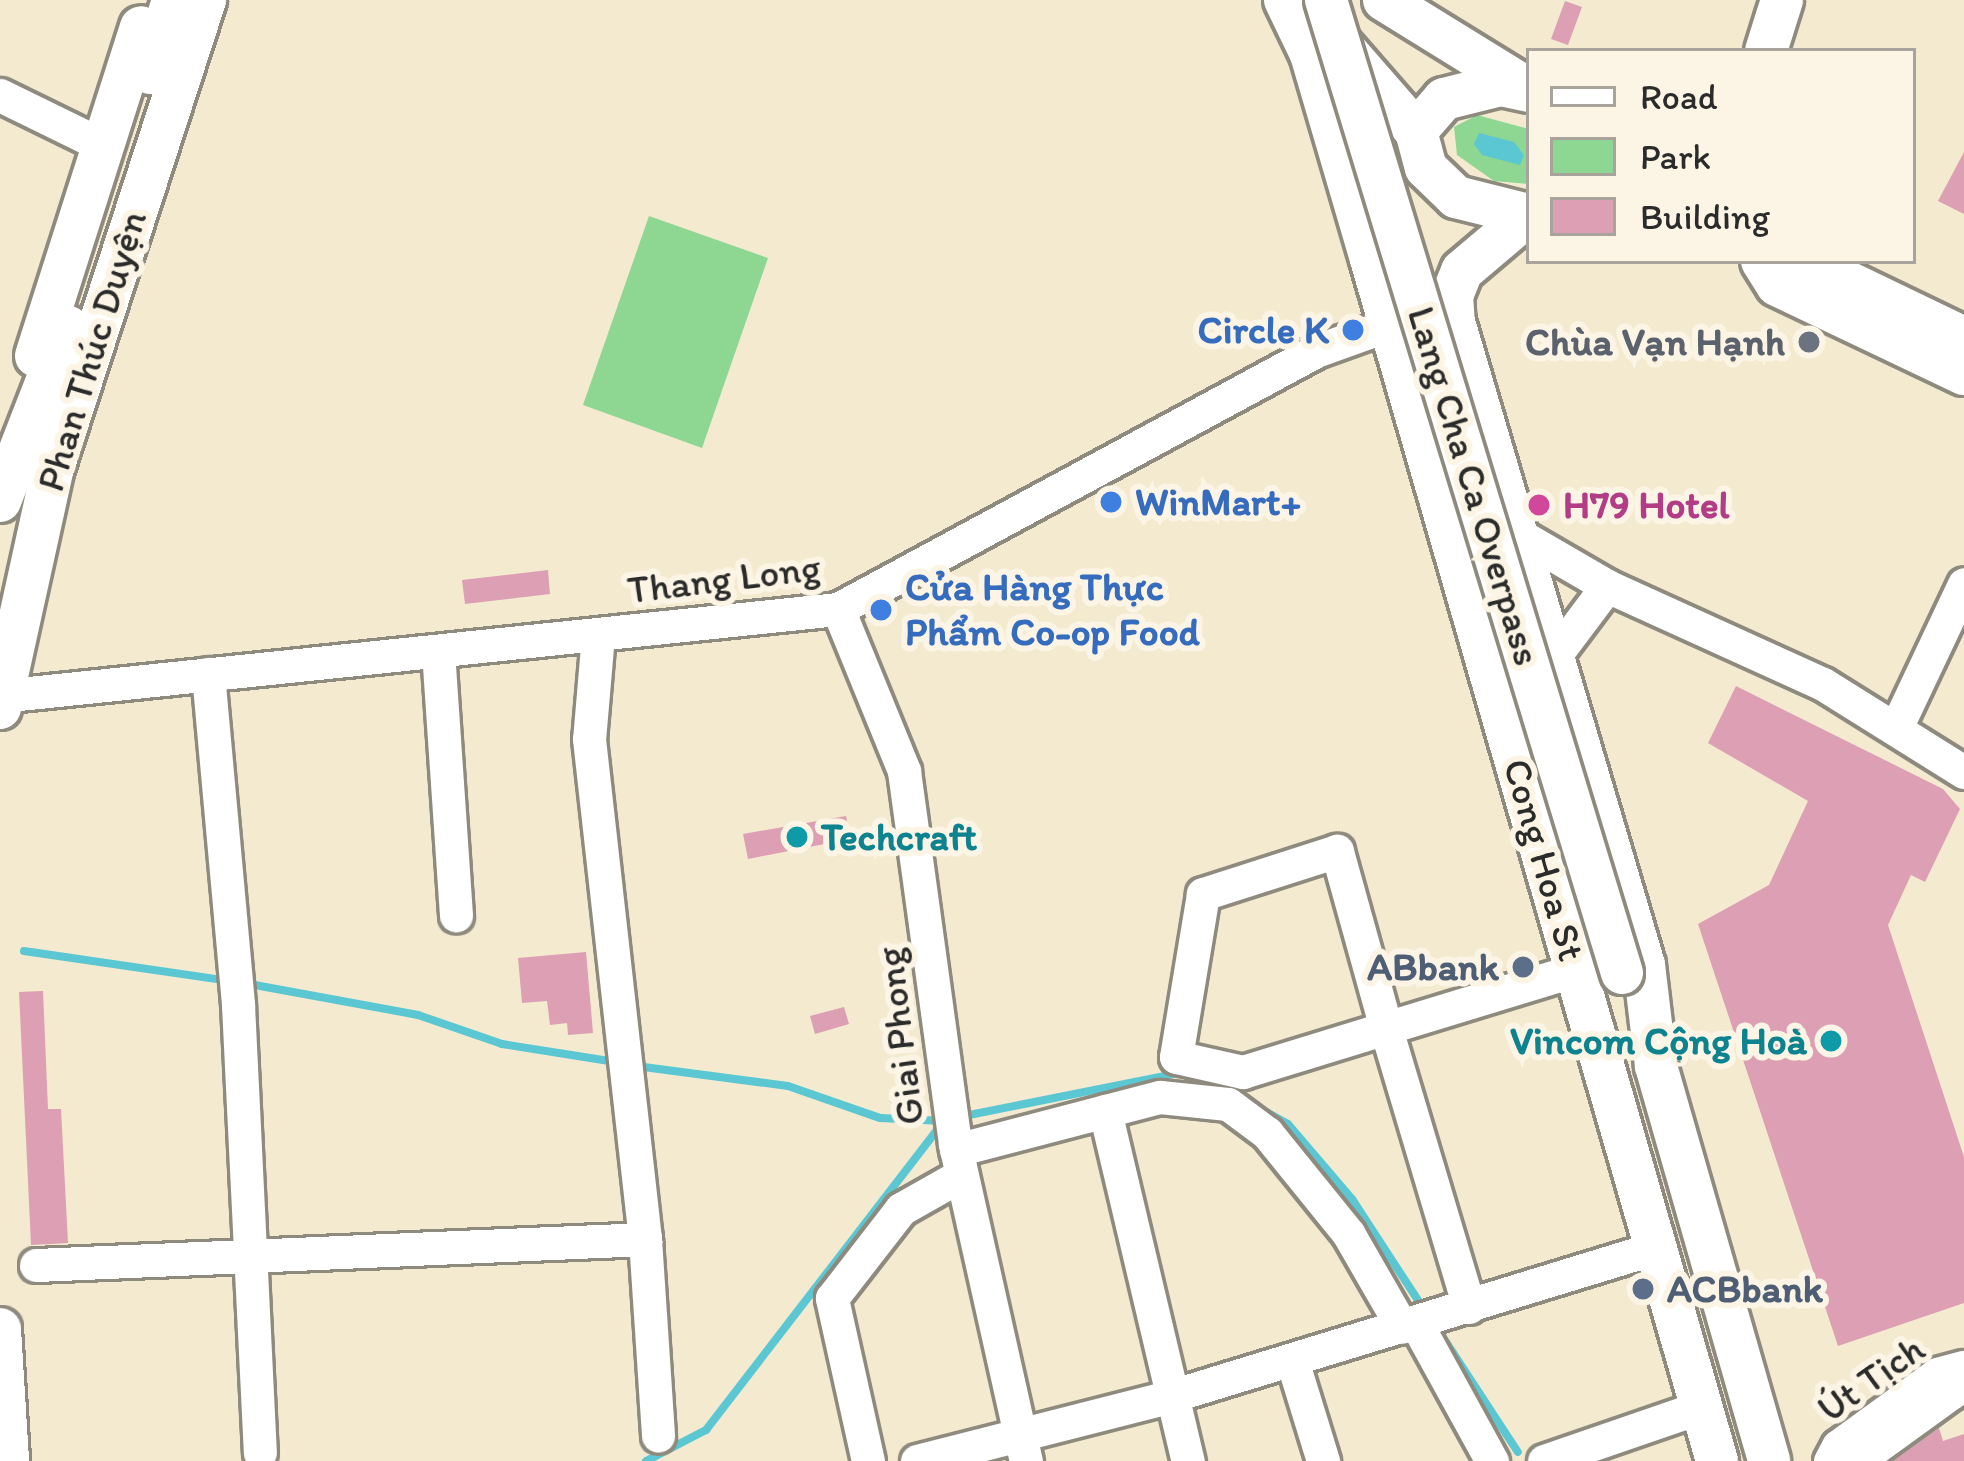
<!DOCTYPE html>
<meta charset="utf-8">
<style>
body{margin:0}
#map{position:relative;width:1964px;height:1461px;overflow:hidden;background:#f3ead0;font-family:Itim,sans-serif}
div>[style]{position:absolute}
.green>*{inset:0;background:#8dd793}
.water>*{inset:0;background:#5ac7d2}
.stream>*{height:8px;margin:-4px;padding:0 4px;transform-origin:4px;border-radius:4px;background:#5ac7d2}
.building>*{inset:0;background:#dd9fb3}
.roads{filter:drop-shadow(3px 0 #8f8a7e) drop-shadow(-3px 0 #8f8a7e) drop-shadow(0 3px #8f8a7e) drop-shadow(0 -3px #8f8a7e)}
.minor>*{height:33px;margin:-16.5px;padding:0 16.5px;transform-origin:16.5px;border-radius:16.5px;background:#fff}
.major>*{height:42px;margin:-21px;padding:0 21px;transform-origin:21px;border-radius:21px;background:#fff}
.bridges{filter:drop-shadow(3px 0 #8f8a7e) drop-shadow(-3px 0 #8f8a7e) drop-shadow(0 3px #8f8a7e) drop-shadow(0 -3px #8f8a7e)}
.major-bridge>*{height:42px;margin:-21px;padding:0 21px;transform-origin:21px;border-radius:21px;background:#fff}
.dots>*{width:33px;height:33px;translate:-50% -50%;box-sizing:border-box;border:6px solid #fcf5e5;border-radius:50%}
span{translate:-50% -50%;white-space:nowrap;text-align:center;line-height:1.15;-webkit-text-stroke:12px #fcf5e5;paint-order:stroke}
.shop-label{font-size:39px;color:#366cbe;font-weight:700}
.right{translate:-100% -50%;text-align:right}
.left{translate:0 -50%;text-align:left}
.worship-label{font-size:39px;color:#5b616d;font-weight:700}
.street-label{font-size:39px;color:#2b2b2b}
.hotel-label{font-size:39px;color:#b23c85;font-weight:700}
.culture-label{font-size:39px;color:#0d838f;font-weight:700}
.service-label{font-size:39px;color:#4e5e75;font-weight:700}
.legend{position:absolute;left:1526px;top:48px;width:390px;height:216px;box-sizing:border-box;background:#fcf5e5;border:3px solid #a8a49b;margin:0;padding:15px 21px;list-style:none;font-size:36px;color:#2b2b2b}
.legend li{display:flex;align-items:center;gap:24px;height:60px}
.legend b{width:60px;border:3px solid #a8a49b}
</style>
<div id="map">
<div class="green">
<div style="clip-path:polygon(1477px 115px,1529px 129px,1529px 184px,1494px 181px,1457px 155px,1454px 127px)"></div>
<div style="clip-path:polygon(649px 216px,768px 258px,702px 448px,583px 405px)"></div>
</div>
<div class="water">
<div style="clip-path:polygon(1479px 133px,1514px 142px,1524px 155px,1520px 165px,1482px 155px,1474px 144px)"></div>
</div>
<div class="stream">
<div style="left:24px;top:951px;width:207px;rotate:8.3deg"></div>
<div style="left:244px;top:983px;width:177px;rotate:10.4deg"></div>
<div style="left:418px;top:1015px;width:89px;rotate:19deg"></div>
<div style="left:502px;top:1044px;width:115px;rotate:9deg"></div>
<div style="left:636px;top:1066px;width:153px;rotate:7.5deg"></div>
<div style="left:788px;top:1086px;width:97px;rotate:19.2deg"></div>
<div style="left:880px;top:1118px;width:64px;rotate:2.7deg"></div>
<div style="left:1211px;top:1081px;width:88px;rotate:29.2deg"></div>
<div style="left:1288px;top:1124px;width:99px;rotate:49.5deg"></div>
<div style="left:1352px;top:1199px;width:134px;rotate:56.9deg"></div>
<div style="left:959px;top:1117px;width:224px;rotate:-11.3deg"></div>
<div style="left:1440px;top:1333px;width:142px;rotate:56.8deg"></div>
<div style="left:646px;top:1461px;width:68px;rotate:-27.3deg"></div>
<div style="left:706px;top:1430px;width:384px;rotate:-52.4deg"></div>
</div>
<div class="building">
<div style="clip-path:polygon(1565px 1px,1582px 7px,1568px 45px,1551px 39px)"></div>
<div style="clip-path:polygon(1964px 152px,1964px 214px,1938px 201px)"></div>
<div style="clip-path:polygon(548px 570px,550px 594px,465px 604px,462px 580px)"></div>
<div style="clip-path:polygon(1736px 686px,1943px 789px,1960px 809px,1925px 882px,1911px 875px,1888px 925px,1964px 1157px,1964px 1303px,1838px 1346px,1698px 924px,1769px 885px,1808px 801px,1708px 743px)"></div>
<div style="clip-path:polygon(846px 816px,850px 839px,748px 859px,743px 834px)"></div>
<div style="clip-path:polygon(586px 952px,593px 1033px,568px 1035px,567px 1023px,550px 1025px,547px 1001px,522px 1003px,518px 958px)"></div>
<div style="clip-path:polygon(43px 991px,48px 1109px,61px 1109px,68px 1243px,31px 1245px,19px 992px)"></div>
<div style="clip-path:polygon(844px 1007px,849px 1024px,815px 1034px,810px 1016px)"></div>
<div style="clip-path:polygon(1939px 1428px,1943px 1441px,1964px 1434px,1964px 1461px,1893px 1461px)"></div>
</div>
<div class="roads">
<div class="minor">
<div style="left:0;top:95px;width:111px;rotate:26.1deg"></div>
<div style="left:1516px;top:533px;width:105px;rotate:30.2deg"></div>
<div style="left:1607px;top:586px;width:237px;rotate:24.4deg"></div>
<div style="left:1823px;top:684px;width:166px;rotate:32deg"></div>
<div style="left:838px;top:609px;width:175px;rotate:67.8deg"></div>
<div style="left:904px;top:771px;width:376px;rotate:82.2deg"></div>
<div style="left:955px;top:1144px;width:325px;rotate:77.4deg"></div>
<div style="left:598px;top:635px;width:104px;rotate:94.9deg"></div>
<div style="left:589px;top:739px;width:503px;rotate:83.61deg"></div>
<div style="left:645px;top:1239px;width:197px;rotate:86.2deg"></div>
<div style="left:438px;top:651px;width:265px;rotate:86.1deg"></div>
<div style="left:1553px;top:658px;width:90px;rotate:-53.1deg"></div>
<div style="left:208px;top:674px;width:332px;rotate:84.8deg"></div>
<div style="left:238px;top:1005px;width:448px;rotate:87.2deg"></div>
<div style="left:0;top:696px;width:843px;rotate:-5.93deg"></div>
<div style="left:838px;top:609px;width:543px;rotate:-28.36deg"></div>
<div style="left:1316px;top:351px;width:80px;rotate:-19.8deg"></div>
<div style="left:1896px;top:728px;width:159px;rotate:-64.7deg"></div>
<div style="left:1105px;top:1111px;width:360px;rotate:76.7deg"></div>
<div style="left:956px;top:1150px;width:211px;rotate:-14.6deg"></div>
<div style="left:1160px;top:1097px;width:68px;rotate:5.9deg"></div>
<div style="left:1228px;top:1104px;width:49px;rotate:36.6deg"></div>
<div style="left:1267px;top:1133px;width:129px;rotate:51deg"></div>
<div style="left:1348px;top:1233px;width:108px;rotate:60.1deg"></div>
<div style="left:36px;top:1265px;width:610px;rotate:-2.44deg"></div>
<div style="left:1469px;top:1307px;width:291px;rotate:-106.6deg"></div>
<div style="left:1386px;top:1028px;width:184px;rotate:-105.5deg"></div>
<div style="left:1337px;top:851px;width:141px;rotate:162.2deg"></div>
<div style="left:1203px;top:894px;width:165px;rotate:99.4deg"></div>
<div style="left:1176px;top:1057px;width:69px;rotate:12.6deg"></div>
<div style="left:1243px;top:1072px;width:150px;rotate:-17.1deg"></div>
<div style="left:1386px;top:1028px;width:199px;rotate:-17deg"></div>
<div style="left:1416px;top:1323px;width:158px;rotate:61.2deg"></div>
<div style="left:1292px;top:1360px;width:106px;rotate:72.9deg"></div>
<div style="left:1858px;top:1460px;width:115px;rotate:-35.8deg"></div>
<div style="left:1951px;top:1393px;width:28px;rotate:-64deg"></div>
<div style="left:868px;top:1461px;width:167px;rotate:-102.5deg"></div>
<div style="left:832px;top:1298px;width:113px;rotate:-52.2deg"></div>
<div style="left:901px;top:1209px;width:69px;rotate:-29.5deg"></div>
<div style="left:917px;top:1461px;width:259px;rotate:-14.3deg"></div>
<div style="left:1168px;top:1397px;width:509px;rotate:-17.01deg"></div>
<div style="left:1544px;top:1461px;width:166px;rotate:-19deg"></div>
<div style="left:1830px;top:1461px;width:17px;rotate:-62deg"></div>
<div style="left:1838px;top:1446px;width:122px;rotate:-36deg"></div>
<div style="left:1937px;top:1374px;width:28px;rotate:-15deg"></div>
</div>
<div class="major">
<div style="left:1285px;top:0;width:60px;rotate:64.3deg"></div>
<div style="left:1311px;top:54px;width:214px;rotate:73.7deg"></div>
<div style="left:1371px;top:259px;width:1251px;rotate:73.94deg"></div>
<div style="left:1384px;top:0;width:163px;rotate:31.7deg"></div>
<div style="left:1333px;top:36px;width:126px;rotate:48.9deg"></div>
<div style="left:1766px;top:51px;width:53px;rotate:-72.6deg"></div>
<div style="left:150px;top:73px;width:77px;rotate:-72.5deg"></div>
<div style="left:1529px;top:91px;width:30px;rotate:-168deg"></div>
<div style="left:1500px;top:85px;width:58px;rotate:166deg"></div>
<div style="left:1444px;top:99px;width:43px;rotate:131.2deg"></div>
<div style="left:1416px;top:131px;width:38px;rotate:75deg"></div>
<div style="left:1426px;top:168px;width:42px;rotate:44deg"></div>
<div style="left:1456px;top:197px;width:75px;rotate:13.9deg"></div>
<div style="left:1527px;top:216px;width:85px;rotate:139.8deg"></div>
<div style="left:1462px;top:271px;width:27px;rotate:112deg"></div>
<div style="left:1452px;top:296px;width:26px;rotate:86deg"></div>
<div style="left:1454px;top:322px;width:670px;rotate:73.54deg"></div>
<div style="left:1644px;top:965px;width:102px;rotate:83.2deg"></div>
<div style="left:1656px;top:1066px;width:411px;rotate:74deg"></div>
<div style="left:1762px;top:261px;width:28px;rotate:58deg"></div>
<div style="left:1777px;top:285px;width:207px;rotate:25.5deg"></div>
<div style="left:1804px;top:261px;width:178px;rotate:25.7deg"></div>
<div style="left:36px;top:356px;width:345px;rotate:-72.3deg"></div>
<div style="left:0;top:501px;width:187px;rotate:-68.7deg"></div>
<div style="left:0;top:708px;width:243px;rotate:-77.6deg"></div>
<div style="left:52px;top:471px;width:495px;rotate:-72deg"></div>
<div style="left:0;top:1329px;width:132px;rotate:86.5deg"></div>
</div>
</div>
<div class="bridges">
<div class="major-bridge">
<div style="left:1326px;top:0;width:1017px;rotate:73.08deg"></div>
</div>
</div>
<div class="dots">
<div style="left:1353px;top:330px;background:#3f7fe0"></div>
<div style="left:1809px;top:342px;background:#6b7280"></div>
<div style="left:1111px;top:502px;background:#3f7fe0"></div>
<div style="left:1539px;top:505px;background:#d1479c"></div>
<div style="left:881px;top:610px;background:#3f7fe0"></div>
<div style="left:797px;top:837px;background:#0f9aa8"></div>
<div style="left:1523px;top:967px;background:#5c6f8a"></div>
<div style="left:1831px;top:1041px;background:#0f9aa8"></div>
<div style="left:1643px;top:1289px;background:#5c6f8a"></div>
</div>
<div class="shop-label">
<span class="right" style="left:1329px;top:330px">Circle K</span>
<span class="left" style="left:1135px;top:502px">WinMart+</span>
<span class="left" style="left:905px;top:610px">Cửa Hàng Thực<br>Phẩm Co-op Food</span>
</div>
<div class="worship-label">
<span class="right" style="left:1785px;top:342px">Chùa Vạn Hạnh</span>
</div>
<div class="street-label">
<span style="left:92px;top:351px;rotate:-73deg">Phan Thúc Duyện</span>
<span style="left:1474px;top:486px;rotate:73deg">Lang Cha Ca Overpass</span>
<span style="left:724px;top:579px;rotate:-7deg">Thang Long</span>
<span style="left:1544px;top:860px;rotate:74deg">Cong Hoa St</span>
<span style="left:900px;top:1036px;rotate:-97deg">Giai Phong</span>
<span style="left:1871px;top:1379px;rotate:-35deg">Út Tịch</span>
</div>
<div class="hotel-label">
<span class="left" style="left:1563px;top:505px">H79 Hotel</span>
</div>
<div class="culture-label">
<span class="left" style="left:821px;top:837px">Techcraft</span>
<span class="right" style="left:1807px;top:1041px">Vincom Cộng Hoà</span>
</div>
<div class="service-label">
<span class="right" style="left:1499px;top:967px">ABbank</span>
<span class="left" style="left:1667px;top:1289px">ACBbank</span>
</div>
<ul class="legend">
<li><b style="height:15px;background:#fff"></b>Road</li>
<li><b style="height:33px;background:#8dd793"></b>Park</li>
<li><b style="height:33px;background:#dd9fb3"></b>Building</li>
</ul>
</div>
